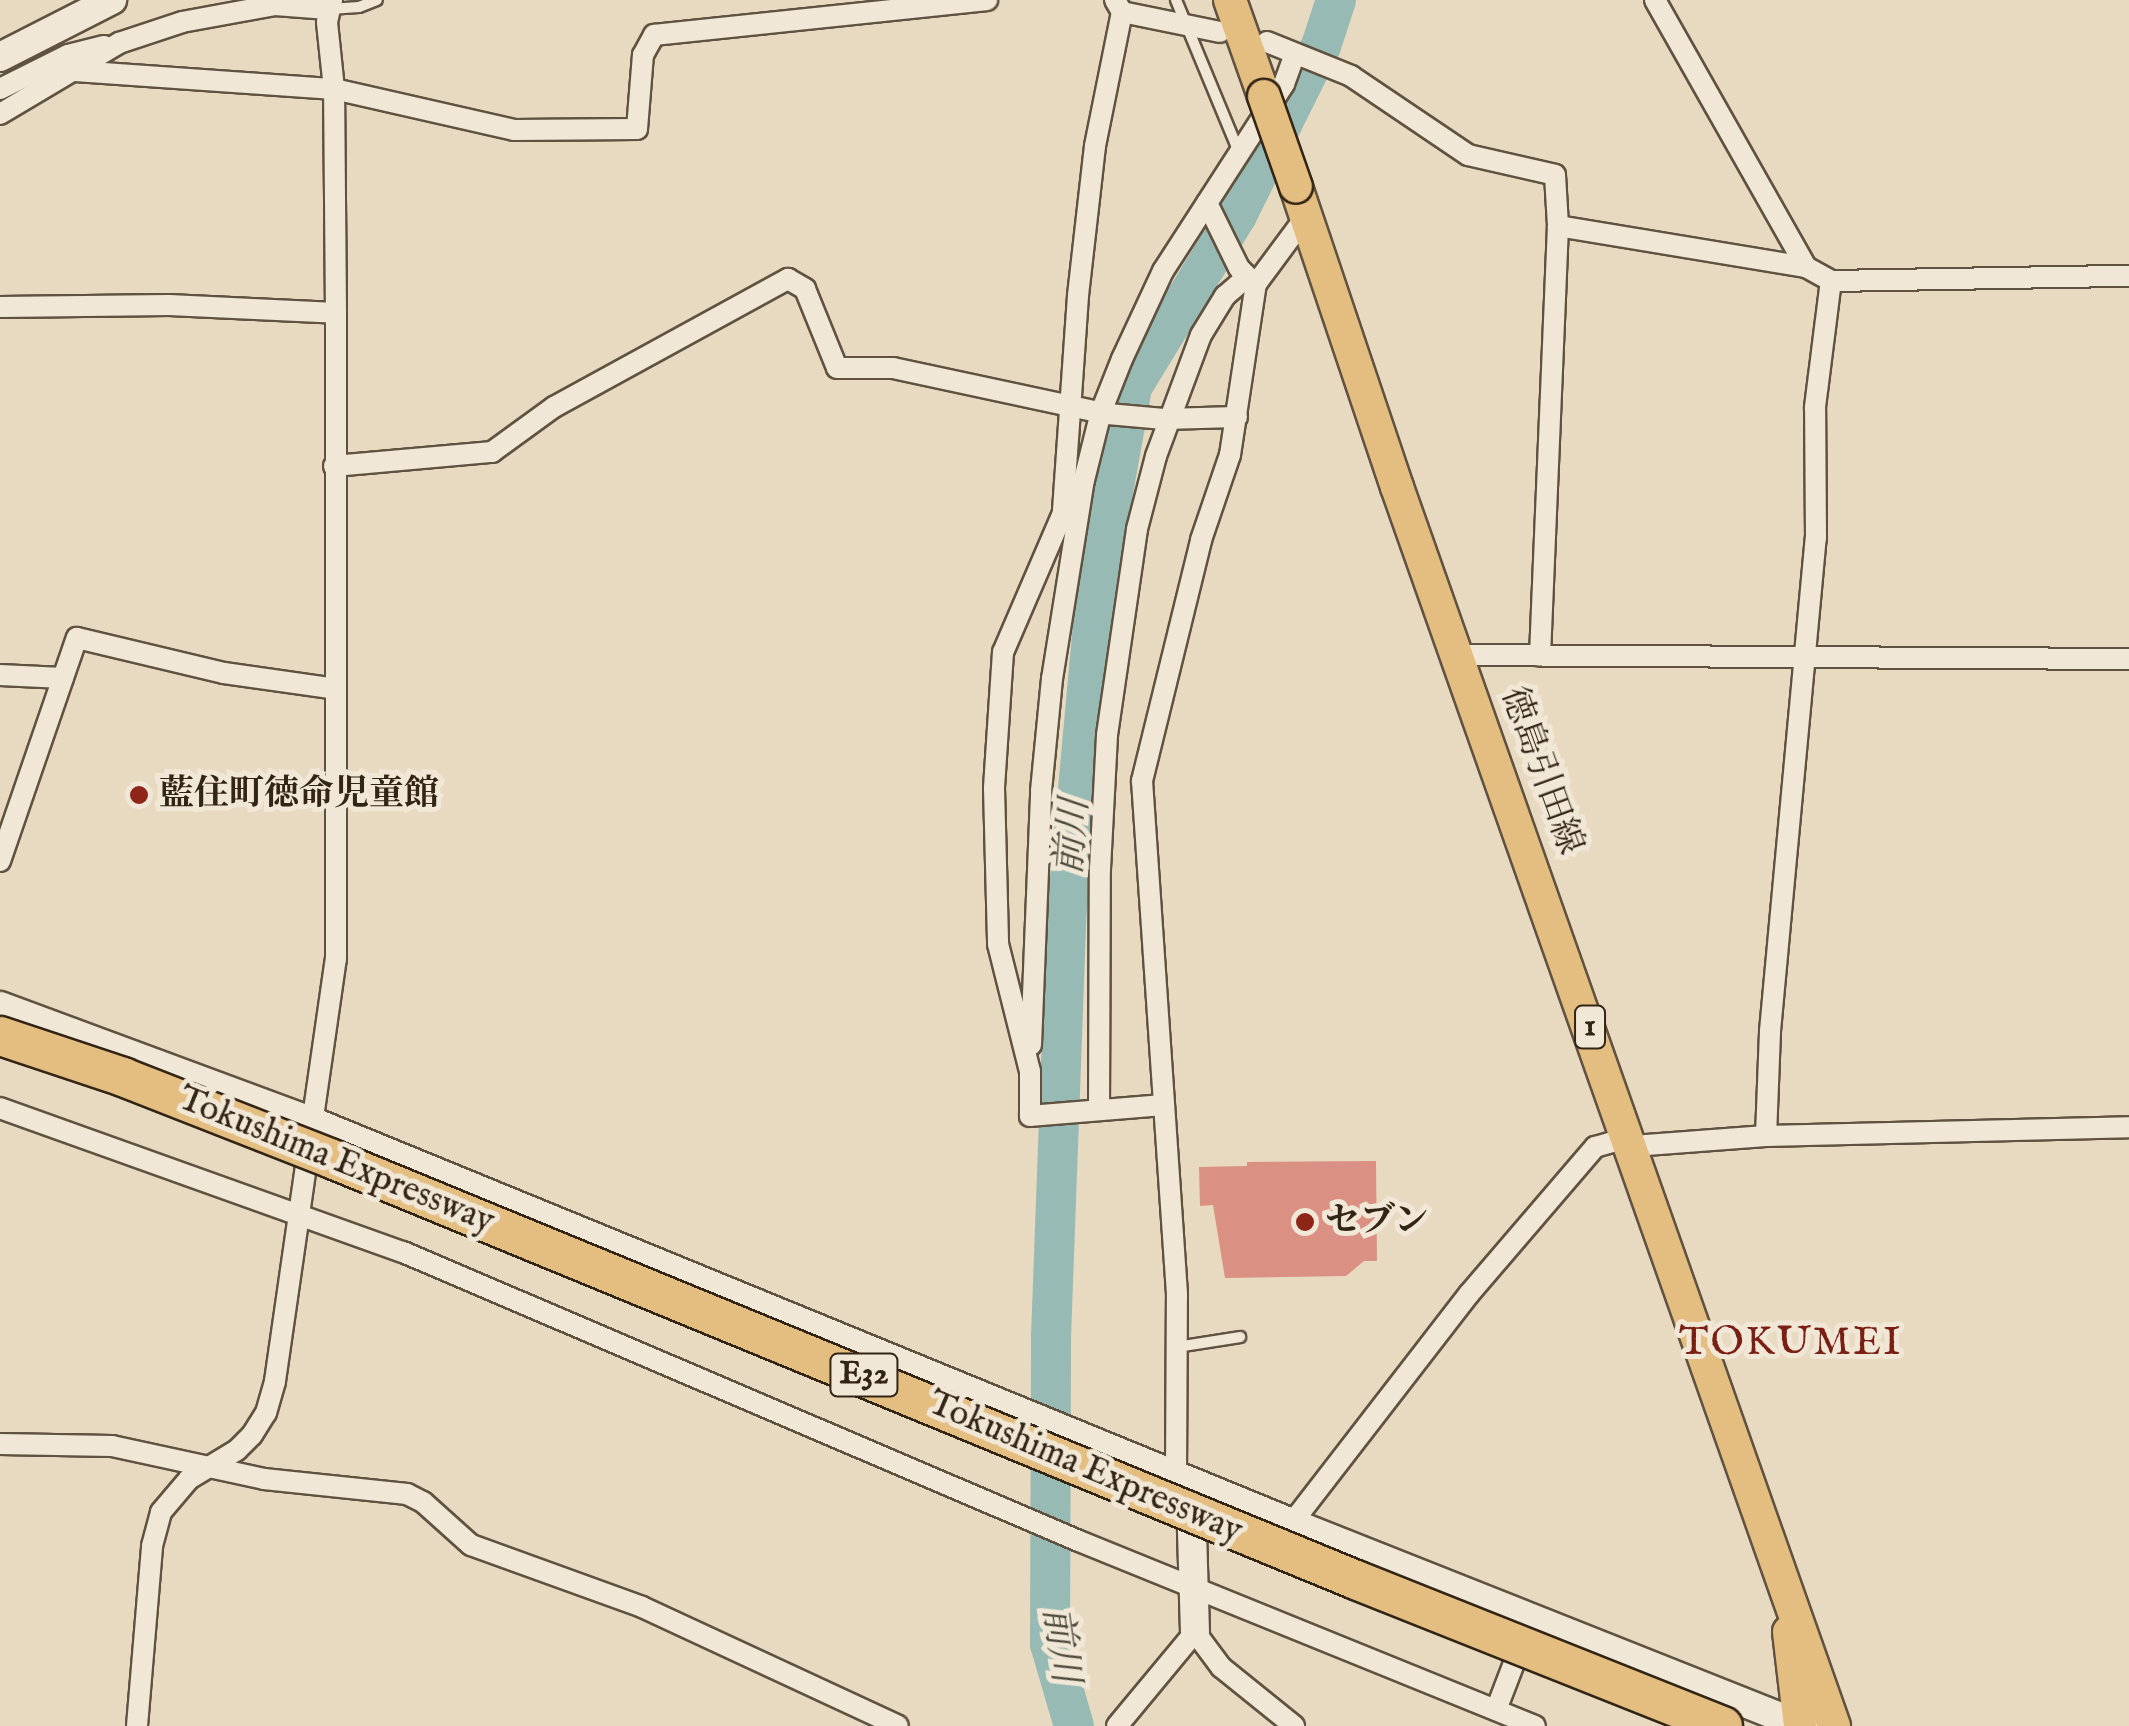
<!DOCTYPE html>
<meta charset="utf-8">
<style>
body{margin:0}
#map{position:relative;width:2129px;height:1726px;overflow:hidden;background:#e8dac0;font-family:"IM FELL English","Noto Serif JP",serif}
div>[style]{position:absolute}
.river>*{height:40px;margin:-20px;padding:0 20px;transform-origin:20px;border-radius:20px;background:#97bab4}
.building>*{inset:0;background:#da9083}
.roads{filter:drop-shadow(2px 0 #605240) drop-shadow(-2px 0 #605240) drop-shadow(0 2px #605240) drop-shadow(0 -2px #605240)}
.lane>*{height:10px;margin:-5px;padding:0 5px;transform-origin:5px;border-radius:5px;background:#f0e7d6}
.street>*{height:20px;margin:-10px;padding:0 10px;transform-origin:10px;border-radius:10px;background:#f0e7d6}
.secondary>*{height:28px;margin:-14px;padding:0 14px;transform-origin:14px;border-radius:14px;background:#f0e7d6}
.primary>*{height:32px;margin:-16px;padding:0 16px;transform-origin:16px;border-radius:16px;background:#e4bd80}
.bridges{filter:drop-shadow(2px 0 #332515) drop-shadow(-2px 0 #332515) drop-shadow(0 2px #332515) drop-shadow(0 -2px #332515)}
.primary-bridge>*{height:32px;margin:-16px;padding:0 16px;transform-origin:16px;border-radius:16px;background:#e4bd80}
.highway-bridge>*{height:38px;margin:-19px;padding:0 19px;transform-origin:19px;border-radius:19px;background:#e4bd80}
.dots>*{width:28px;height:28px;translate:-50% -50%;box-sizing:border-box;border:5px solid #f0e7d6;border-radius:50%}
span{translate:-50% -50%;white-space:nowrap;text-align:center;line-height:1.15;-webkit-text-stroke:10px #f0e7d6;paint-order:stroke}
.shield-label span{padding:2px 8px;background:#f0e7d6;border:2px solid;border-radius:8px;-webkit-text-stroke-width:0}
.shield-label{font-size:32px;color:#332515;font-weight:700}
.street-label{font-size:35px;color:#332515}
.poi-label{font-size:35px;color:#332515;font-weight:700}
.left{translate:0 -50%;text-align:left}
.water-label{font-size:38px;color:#4c4a3d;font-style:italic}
.quarter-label{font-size:40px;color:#7a1f14;letter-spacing:2.5px}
</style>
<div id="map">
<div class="river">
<div style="left:1074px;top:1726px;width:85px;rotate:-106.3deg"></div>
<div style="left:1050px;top:1644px;width:307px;rotate:-89.8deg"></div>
<div style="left:1051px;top:1337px;width:416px;rotate:-87.9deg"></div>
<div style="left:1066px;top:921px;width:342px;rotate:-84.8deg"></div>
<div style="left:1097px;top:580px;width:196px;rotate:-79.7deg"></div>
<div style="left:1132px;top:387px;width:202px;rotate:-58.6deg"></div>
<div style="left:1237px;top:215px;width:189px;rotate:-63.6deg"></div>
<div style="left:1321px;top:46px;width:48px;rotate:-71.9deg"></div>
</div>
<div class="building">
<div style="clip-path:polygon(1376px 1161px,1377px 1261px,1364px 1261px,1346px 1276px,1225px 1278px,1213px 1205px,1200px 1206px,1199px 1167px,1247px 1166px,1247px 1162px)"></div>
</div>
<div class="roads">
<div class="lane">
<div style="left:1176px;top:0;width:165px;rotate:67.5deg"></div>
<div style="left:330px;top:9px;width:29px;rotate:-4deg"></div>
<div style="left:359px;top:7px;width:19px;rotate:-21deg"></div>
<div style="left:1177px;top:1347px;width:64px;rotate:-9deg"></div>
</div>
<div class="street">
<div style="left:1115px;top:0;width:14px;rotate:60deg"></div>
<div style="left:1122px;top:12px;width:137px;rotate:101.4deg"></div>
<div style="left:1095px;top:146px;width:151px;rotate:96.5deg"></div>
<div style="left:1078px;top:296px;width:218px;rotate:94deg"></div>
<div style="left:1063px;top:513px;width:151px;rotate:113.3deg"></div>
<div style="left:1003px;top:652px;width:136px;rotate:93.8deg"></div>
<div style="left:994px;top:788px;width:156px;rotate:88.5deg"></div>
<div style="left:998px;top:944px;width:131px;rotate:75.9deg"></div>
<div style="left:1030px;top:1071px;width:45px;rotate:90deg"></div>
<div style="left:1030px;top:1116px;width:133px;rotate:-4.7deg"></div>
<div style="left:1655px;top:0;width:307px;rotate:60.5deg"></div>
<div style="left:1806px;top:267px;width:29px;rotate:29deg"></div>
<div style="left:1831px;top:281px;width:298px;rotate:-1deg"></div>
<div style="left:1122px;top:12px;width:100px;rotate:11.5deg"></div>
<div style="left:1267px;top:42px;width:91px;rotate:22deg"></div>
<div style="left:1351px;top:76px;width:141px;rotate:34deg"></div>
<div style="left:1468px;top:155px;width:89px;rotate:12.9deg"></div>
<div style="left:1555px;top:175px;width:51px;rotate:86.6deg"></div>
<div style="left:1558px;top:226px;width:430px;rotate:92.4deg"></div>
<div style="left:75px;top:71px;width:260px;rotate:4deg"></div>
<div style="left:334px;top:89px;width:185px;rotate:12.8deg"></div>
<div style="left:514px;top:130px;width:123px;rotate:-0.5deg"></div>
<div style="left:637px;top:129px;width:74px;rotate:-85.4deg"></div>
<div style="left:643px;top:55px;width:23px;rotate:-61deg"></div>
<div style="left:654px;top:35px;width:335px;rotate:-6deg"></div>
<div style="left:0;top:89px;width:76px;rotate:-26.6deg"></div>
<div style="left:68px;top:55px;width:37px;rotate:-14deg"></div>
<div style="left:0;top:114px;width:139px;rotate:-30.8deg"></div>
<div style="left:119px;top:43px;width:66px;rotate:-18.4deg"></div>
<div style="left:182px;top:22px;width:95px;rotate:-10.4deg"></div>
<div style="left:275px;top:5px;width:53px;rotate:4.3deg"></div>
<div style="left:1558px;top:226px;width:251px;rotate:9.4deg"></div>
<div style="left:1254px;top:283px;width:21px;rotate:-135deg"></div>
<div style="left:1239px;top:268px;width:72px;rotate:-116.2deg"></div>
<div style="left:1207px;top:203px;width:142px;rotate:-57.1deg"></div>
<div style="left:1284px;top:84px;width:32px;rotate:-70deg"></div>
<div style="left:0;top:307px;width:169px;rotate:-0.7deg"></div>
<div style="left:169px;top:305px;width:167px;rotate:2.7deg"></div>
<div style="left:334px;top:466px;width:159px;rotate:-5.1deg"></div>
<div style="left:492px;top:452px;width:77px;rotate:-36deg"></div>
<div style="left:554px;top:407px;width:267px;rotate:-28.7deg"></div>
<div style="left:788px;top:279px;width:20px;rotate:30deg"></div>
<div style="left:805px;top:289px;width:85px;rotate:67.9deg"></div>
<div style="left:837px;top:368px;width:56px"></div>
<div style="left:893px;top:368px;width:220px;rotate:12.1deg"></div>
<div style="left:1108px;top:414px;width:56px;rotate:5.1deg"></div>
<div style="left:1164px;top:419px;width:73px;rotate:-1.6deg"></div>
<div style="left:1457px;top:655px;width:672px;rotate:0.34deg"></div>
<div style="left:0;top:675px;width:63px;rotate:2.7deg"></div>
<div style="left:0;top:861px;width:236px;rotate:-71deg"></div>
<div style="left:77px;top:638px;width:151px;rotate:13.4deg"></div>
<div style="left:224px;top:673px;width:113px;rotate:8.1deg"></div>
<div style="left:1031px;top:1045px;width:254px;rotate:-87.7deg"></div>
<div style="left:1041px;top:791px;width:113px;rotate:-84.4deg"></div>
<div style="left:1052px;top:679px;width:202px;rotate:-80.9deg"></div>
<div style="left:1084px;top:480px;width:70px;rotate:-76deg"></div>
<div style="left:1101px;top:412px;width:57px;rotate:-68.4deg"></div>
<div style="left:1122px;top:359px;width:97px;rotate:-65deg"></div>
<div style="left:1163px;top:271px;width:81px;rotate:-57.1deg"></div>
<div style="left:0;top:1108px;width:428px;rotate:19.7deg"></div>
<div style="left:403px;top:1252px;width:735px;rotate:23.15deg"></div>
<div style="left:1079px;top:1541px;width:492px;rotate:22.1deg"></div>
<div style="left:1099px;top:1110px;width:241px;rotate:-89.8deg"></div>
<div style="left:1100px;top:869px;width:134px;rotate:-87deg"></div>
<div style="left:1107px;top:735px;width:208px;rotate:-81.7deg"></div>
<div style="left:1137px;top:529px;width:75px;rotate:-75.4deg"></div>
<div style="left:1156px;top:456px;width:129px;rotate:-69.6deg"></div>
<div style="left:1201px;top:335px;width:46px;rotate:-58.4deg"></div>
<div style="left:1225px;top:296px;width:29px;rotate:-41deg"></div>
<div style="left:1766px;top:1136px;width:105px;rotate:-87.8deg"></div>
<div style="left:1770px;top:1031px;width:495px;rotate:-84.7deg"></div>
<div style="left:1816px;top:538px;width:131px;rotate:-90.4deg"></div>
<div style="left:1815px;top:407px;width:127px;rotate:-82.8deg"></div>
<div style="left:1633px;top:1146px;width:133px;rotate:-4.3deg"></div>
<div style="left:1766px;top:1136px;width:363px;rotate:-1.4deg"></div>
<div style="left:0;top:1444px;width:112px;rotate:1deg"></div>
<div style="left:112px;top:1446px;width:156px;rotate:12.2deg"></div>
<div style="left:264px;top:1479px;width:144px;rotate:6deg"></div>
<div style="left:407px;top:1494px;width:18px;rotate:27deg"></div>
<div style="left:423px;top:1502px;width:64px;rotate:41.9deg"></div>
<div style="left:471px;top:1545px;width:182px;rotate:19.9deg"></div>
<div style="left:642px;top:1607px;width:282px;rotate:24.9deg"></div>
<div style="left:1176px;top:1475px;width:181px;rotate:-89.7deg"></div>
<div style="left:1177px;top:1294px;width:514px;rotate:-93.9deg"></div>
<div style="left:1142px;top:781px;width:248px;rotate:-76.2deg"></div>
<div style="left:1201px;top:540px;width:90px;rotate:-71.2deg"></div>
<div style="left:1230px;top:455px;width:173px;rotate:-81.4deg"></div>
<div style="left:1256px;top:284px;width:86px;rotate:-53.5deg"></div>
<div style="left:1292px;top:1523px;width:289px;rotate:-52.3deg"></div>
<div style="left:1469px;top:1294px;width:194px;rotate:-49.4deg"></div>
<div style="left:1595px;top:1147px;width:36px;rotate:-16deg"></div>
<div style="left:1496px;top:1710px;width:78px;rotate:-69deg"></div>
<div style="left:137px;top:1726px;width:181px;rotate:-85.2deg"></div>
<div style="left:152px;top:1546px;width:35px;rotate:-75deg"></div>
<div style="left:161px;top:1512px;width:43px;rotate:-49.7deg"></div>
<div style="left:189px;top:1479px;width:56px;rotate:-31.1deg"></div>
<div style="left:237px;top:1450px;width:21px;rotate:-45deg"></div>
<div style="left:252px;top:1435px;width:26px;rotate:-58deg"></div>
<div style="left:266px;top:1413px;width:33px;rotate:-74deg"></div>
<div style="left:275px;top:1381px;width:426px;rotate:-81.8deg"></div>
<div style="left:336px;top:959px;width:646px;rotate:-90deg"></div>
<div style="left:336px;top:313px;width:224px;rotate:-90.5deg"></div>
<div style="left:334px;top:89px;width:67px;rotate:-96deg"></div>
<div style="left:327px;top:22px;width:23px;rotate:-77deg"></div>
<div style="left:1117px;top:1726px;width:122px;rotate:-50.3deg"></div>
<div style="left:1195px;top:1632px;width:44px;rotate:53.4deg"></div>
<div style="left:1221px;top:1667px;width:94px;rotate:38.9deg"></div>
</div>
<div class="secondary">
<div style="left:0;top:57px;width:126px;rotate:-27deg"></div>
<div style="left:0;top:1006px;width:337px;rotate:20.3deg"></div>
<div style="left:316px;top:1123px;width:1055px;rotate:22.29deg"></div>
<div style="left:1292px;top:1523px;width:550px;rotate:21.67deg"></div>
<div style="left:1191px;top:1498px;width:134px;rotate:88.3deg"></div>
</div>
<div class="primary">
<div style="left:1230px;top:0;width:102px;rotate:70.5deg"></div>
<div style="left:1296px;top:187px;width:317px;rotate:71.4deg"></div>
<div style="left:1397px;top:487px;width:1314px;rotate:70.57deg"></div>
<div style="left:1789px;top:1632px;width:95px;rotate:83.3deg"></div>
</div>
</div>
<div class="bridges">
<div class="primary-bridge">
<div style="left:1264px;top:96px;width:96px;rotate:70.6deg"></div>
</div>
<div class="highway-bridge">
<div style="left:0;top:1036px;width:130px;rotate:18.4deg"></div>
<div style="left:123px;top:1077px;width:225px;rotate:21.4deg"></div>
<div style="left:332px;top:1159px;width:1107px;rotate:22.35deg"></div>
<div style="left:1356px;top:1580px;width:395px;rotate:21.7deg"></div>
</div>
</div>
<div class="dots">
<div style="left:139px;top:795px;background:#8f2418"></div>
<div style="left:1305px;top:1222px;background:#8f2418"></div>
</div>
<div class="shield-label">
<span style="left:1590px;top:1027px">1</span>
<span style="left:864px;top:1375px">E32</span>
</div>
<div class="street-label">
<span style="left:1541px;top:771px;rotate:70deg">徳島引田線</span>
<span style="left:336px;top:1161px;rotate:22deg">Tokushima Expressway</span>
<span style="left:1085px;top:1468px;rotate:23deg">Tokushima Expressway</span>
</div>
<div class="poi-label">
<span class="left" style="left:159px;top:795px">藍住町徳命児童館</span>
<span class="left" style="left:1325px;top:1222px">セブン</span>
</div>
<div class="water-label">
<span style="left:1074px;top:837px;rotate:-85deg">前川</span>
<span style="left:1059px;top:1645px;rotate:82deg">前川</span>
</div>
<div class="quarter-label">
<span style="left:1791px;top:1344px">TOKUMEI</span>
</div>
</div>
